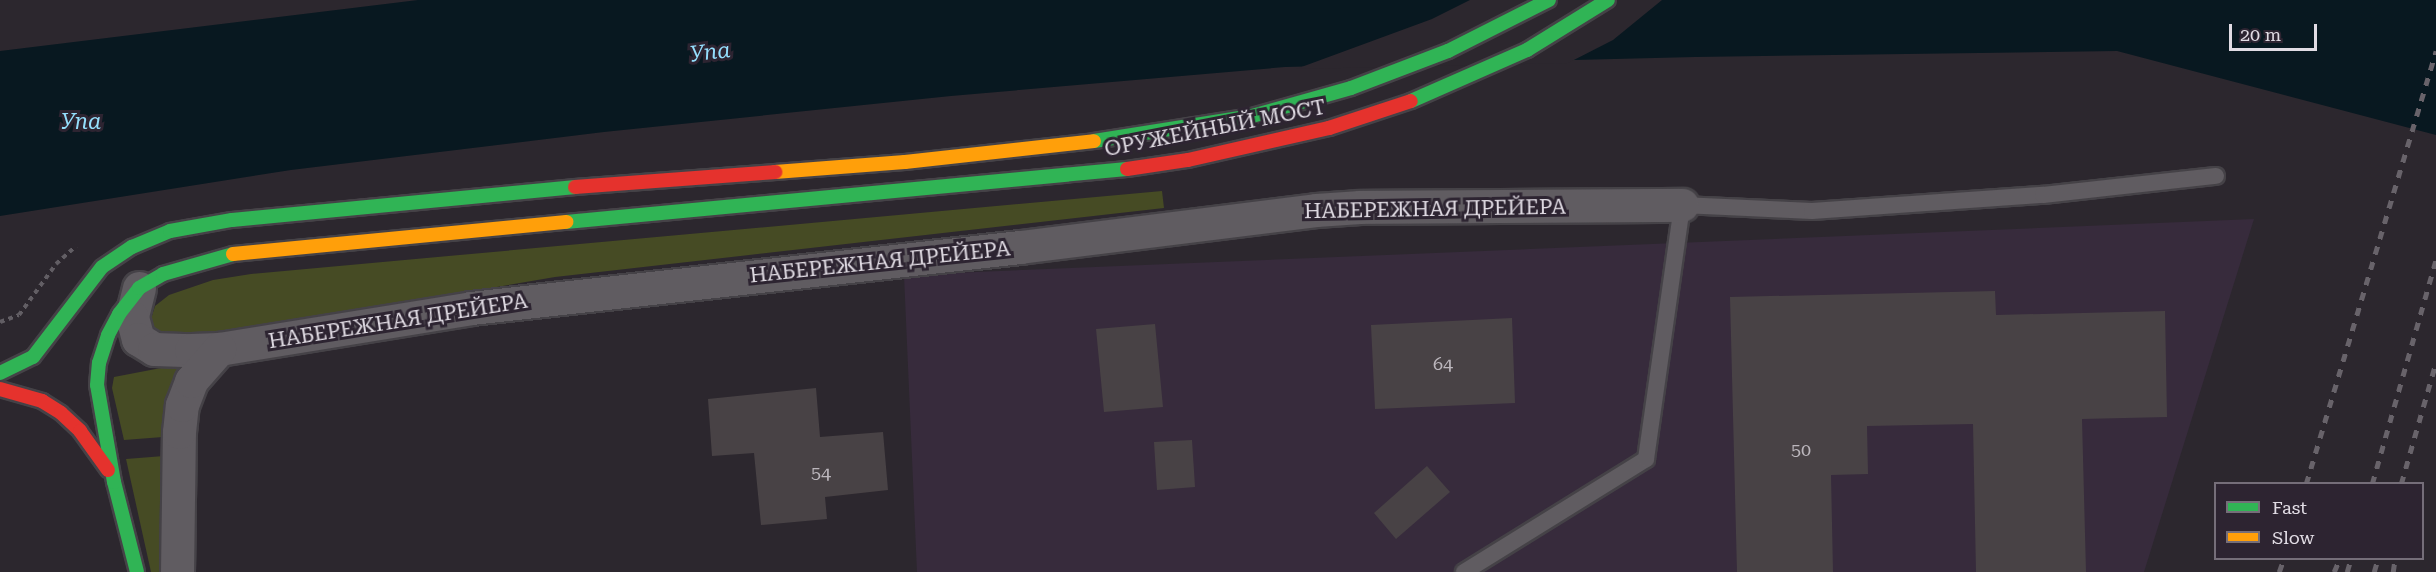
<!DOCTYPE html>
<meta charset="utf-8">
<style>
body{margin:0}
#map{position:relative;width:2436px;height:572px;overflow:hidden;background:#2c272e;font-family:"Roboto Serif",serif}
div>[style]{position:absolute}
.built>*{inset:0;background:#372b3c}
.green>*{inset:0;background:#464b24}
.water>*{inset:0;background:#081820}
.pier>*{inset:0;background:#2c272e}
.building>*{inset:0;background:#484245}
.path>*{height:4px;margin-top:-2px;transform-origin:0;background:repeating-linear-gradient(90deg,#625e64 0 4.5px,transparent 0 9px)}
.roads{filter:drop-shadow(2px 0 #454247) drop-shadow(-2px 0 #454247) drop-shadow(0 2px #454247) drop-shadow(0 -2px #454247)}
.lane>*{height:16px;margin:-8px;padding:0 8px;transform-origin:8px;border-radius:8px;background:#605c61}
.street>*{height:33px;margin:-16.5px;padding:0 16.5px;transform-origin:16.5px;border-radius:16.5px;background:#605c61}
.fast>*{height:14px;margin:-7px;padding:0 7px;transform-origin:7px;border-radius:7px;background:#30b455}
.slow>*{height:14px;margin:-7px;padding:0 7px;transform-origin:7px;border-radius:7px;background:#ff9f0a}
.jam>*{height:14px;margin:-7px;padding:0 7px;transform-origin:7px;border-radius:7px;background:#e5322d}
.rail>*{height:4.5px;margin-top:-2.25px;transform-origin:0;background:repeating-linear-gradient(90deg,#68636a 0 8px,transparent 0 16px)}
span{translate:-50% -50%;white-space:nowrap;text-align:center;line-height:1.15;-webkit-text-stroke:6px #2d2431;paint-order:stroke}
.number-label{font-size:18px;color:#bbb6bc}
.number-label span{-webkit-text-stroke-width:0}
.street-label{font-size:21px;color:#e1dce4}
.water-label{font-size:22px;color:#94defc;font-style:italic}
.legend{position:absolute;left:2214px;top:482px;width:210px;height:78px;box-sizing:border-box;background:#2d2431;border:2px solid #756e79;margin:0;padding:8px 10px;list-style:none;font-size:18px;color:#e1dce4}
.legend li{display:flex;align-items:center;gap:12px;height:30px}
.legend b{width:30px;border:2px solid #756e79}
.scale{position:absolute;left:2229px;top:24px;width:88px;height:27px;box-sizing:border-box;border:3px solid #e1dce4;border-top:0;padding-left:8px;font-size:18px;line-height:21px;white-space:nowrap;color:#e1dce4;-webkit-text-stroke:4px #2d2431;paint-order:stroke}
</style>
<div id="map">
<div class="built">
<div style="clip-path:polygon(2254px 219px,2144px 572px,917px 572px,904px 275px)"></div>
</div>
<div class="green">
<div style="clip-path:polygon(1162px 191px,1164px 208px,555px 277px,173px 342px,154px 331px,151px 319px,155px 306px,169px 295px,213px 280px,251px 274px)"></div>
<div style="clip-path:polygon(187px 363px,163px 437px,124px 440px,112px 388px,114px 377px)"></div>
<div style="clip-path:polygon(164px 456px,162px 572px,151px 572px,126px 459px)"></div>
</div>
<div class="water">
<div style="clip-path:polygon(418px 0,2436px 0,2436px 135px,2117px 51px,1695px 57px,1285px 67px,951px 96px,604px 132px,291px 170px,0 216px,0 51px)"></div>
</div>
<div class="pier">
<div style="clip-path:polygon(1470px 0,1662px 0,1613px 40px,1568px 63px,1296px 69px,1432px 19px)"></div>
</div>
<div class="building">
<div style="clip-path:polygon(1995px 291px,1996px 315px,2165px 311px,2167px 417px,2082px 419px,2086px 572px,1976px 572px,1973px 424px,1867px 426px,1868px 474px,1831px 475px,1833px 572px,1737px 572px,1730px 297px)"></div>
<div style="clip-path:polygon(1512px 318px,1515px 403px,1375px 409px,1371px 325px)"></div>
<div style="clip-path:polygon(1155px 324px,1163px 407px,1104px 412px,1096px 329px)"></div>
<div style="clip-path:polygon(816px 388px,820px 437px,883px 432px,888px 490px,825px 497px,827px 519px,761px 525px,754px 453px,712px 456px,708px 399px)"></div>
<div style="clip-path:polygon(1192px 440px,1195px 487px,1157px 490px,1154px 442px)"></div>
<div style="clip-path:polygon(1427px 466px,1450px 492px,1396px 539px,1374px 513px)"></div>
</div>
<div class="path">
<div style="left:0;top:322px;width:20px;rotate:-20deg"></div>
<div style="left:19px;top:315px;width:63px;rotate:-54deg"></div>
<div style="left:56px;top:264px;width:27px;rotate:-42deg"></div>
</div>
<div class="roads">
<div class="lane">
<div style="left:1464px;top:572px;width:214px;rotate:-31.8deg"></div>
<div style="left:1646px;top:459px;width:257px;rotate:-81.9deg"></div>
<div style="left:1682px;top:205px;width:130px;rotate:2.6deg"></div>
<div style="left:1812px;top:211px;width:232px;rotate:-4deg"></div>
<div style="left:2043px;top:195px;width:174px;rotate:-6.3deg"></div>
</div>
<div class="street">
<div style="left:139px;top:288px;width:30px;rotate:104deg"></div>
<div style="left:132px;top:317px;width:23px;rotate:75deg"></div>
<div style="left:138px;top:339px;width:19px;rotate:32deg"></div>
<div style="left:154px;top:349px;width:37px;rotate:2deg"></div>
<div style="left:191px;top:350px;width:28px;rotate:-2deg"></div>
<div style="left:219px;top:349px;width:255px;rotate:-9.2deg"></div>
<div style="left:471px;top:308px;width:552px;rotate:-6.34deg"></div>
<div style="left:1020px;top:247px;width:298px;rotate:-7.1deg"></div>
<div style="left:1316px;top:210px;width:44px;rotate:-3.9deg"></div>
<div style="left:1360px;top:207px;width:322px;rotate:-0.4deg"></div>
<div style="left:177px;top:572px;width:140px;rotate:-89.2deg"></div>
<div style="left:179px;top:432px;width:27px;rotate:-84deg"></div>
<div style="left:182px;top:405px;width:26px;rotate:-69deg"></div>
<div style="left:191px;top:381px;width:43px;rotate:-48.8deg"></div>
</div>
<div class="fast">
<div style="left:1411px;top:101px;width:127px;rotate:-23.7deg"></div>
<div style="left:1527px;top:50px;width:95px;rotate:-31.7deg"></div>
<div style="left:1094px;top:141px;width:160px;rotate:-9deg"></div>
<div style="left:1252px;top:116px;width:103px;rotate:-15.8deg"></div>
<div style="left:1351px;top:88px;width:104px;rotate:-20.9deg"></div>
<div style="left:1448px;top:51px;width:113px;rotate:-26.8deg"></div>
<div style="left:566px;top:222px;width:563px;rotate:-5.4deg"></div>
<div style="left:0;top:373px;width:37px;rotate:-26deg"></div>
<div style="left:33px;top:357px;width:113px;rotate:-52.5deg"></div>
<div style="left:102px;top:267px;width:36px;rotate:-34deg"></div>
<div style="left:132px;top:247px;width:41px;rotate:-22.8deg"></div>
<div style="left:170px;top:231px;width:63px;rotate:-10.1deg"></div>
<div style="left:232px;top:220px;width:345px;rotate:-5.5deg"></div>
<div style="left:137px;top:572px;width:93px;rotate:-104.3deg"></div>
<div style="left:114px;top:482px;width:98px;rotate:-99.9deg"></div>
<div style="left:97px;top:385px;width:22px;rotate:-85deg"></div>
<div style="left:99px;top:363px;width:29px;rotate:-72deg"></div>
<div style="left:108px;top:335px;width:24px;rotate:-62deg"></div>
<div style="left:119px;top:314px;width:33px;rotate:-52deg"></div>
<div style="left:139px;top:288px;width:28px;rotate:-30deg"></div>
<div style="left:163px;top:274px;width:73px;rotate:-15.9deg"></div>
</div>
<div class="slow">
<div style="left:775px;top:172px;width:130px;rotate:-4.4deg"></div>
<div style="left:905px;top:162px;width:190px;rotate:-6.3deg"></div>
<div style="left:233px;top:254px;width:335px;rotate:-5.5deg"></div>
</div>
<div class="jam">
<div style="left:1127px;top:169px;width:62px;rotate:-8.4deg"></div>
<div style="left:1188px;top:160px;width:145px;rotate:-12.8deg"></div>
<div style="left:1329px;top:128px;width:86px;rotate:-18.2deg"></div>
<div style="left:575px;top:187px;width:201px;rotate:-4.3deg"></div>
<div style="left:0;top:389px;width:44px;rotate:15.9deg"></div>
<div style="left:42px;top:401px;width:22px;rotate:32deg"></div>
<div style="left:61px;top:413px;width:26px;rotate:43deg"></div>
<div style="left:80px;top:431px;width:48px;rotate:54.3deg"></div>
</div>
</div>
<div class="rail">
<div style="left:2306px;top:484px;width:452px;rotate:-73.3deg"></div>
<div style="left:2372px;top:484px;width:233px;rotate:-74.1deg"></div>
<div style="left:2401px;top:484px;width:127px;rotate:-74deg"></div>
<div style="left:2279px;top:572px;width:15px;rotate:-70deg"></div>
<div style="left:2334px;top:572px;width:15px;rotate:-67deg"></div>
<div style="left:2347px;top:572px;width:15px;rotate:-74deg"></div>
<div style="left:2374px;top:572px;width:15px;rotate:-74deg"></div>
<div style="left:2393px;top:572px;width:14px;rotate:-82deg"></div>
</div>
<div class="number-label">
<span style="left:1443px;top:364px">64</span>
<span style="left:1801px;top:450px">50</span>
<span style="left:821px;top:473px">54</span>
</div>
<div class="street-label">
<span style="left:1215px;top:128px;rotate:-11deg">ОРУЖЕЙНЫЙ МОСТ</span>
<span style="left:1435px;top:209px;rotate:-1deg">НАБЕРЕЖНАЯ ДРЕЙЕРА</span>
<span style="left:880px;top:262px;rotate:-6deg">НАБЕРЕЖНАЯ ДРЕЙЕРА</span>
<span style="left:398px;top:321px;rotate:-9deg">НАБЕРЕЖНАЯ ДРЕЙЕРА</span>
</div>
<div class="water-label">
<span style="left:710px;top:52px;rotate:-7deg">Упа</span>
<span style="left:81px;top:122px">Упа</span>
</div>
<ul class="legend">
<li><b style="height:8px;background:#30b455"></b>Fast</li>
<li><b style="height:8px;background:#ff9f0a"></b>Slow</li>
</ul>
<div class="scale">20 m</div>
</div>
